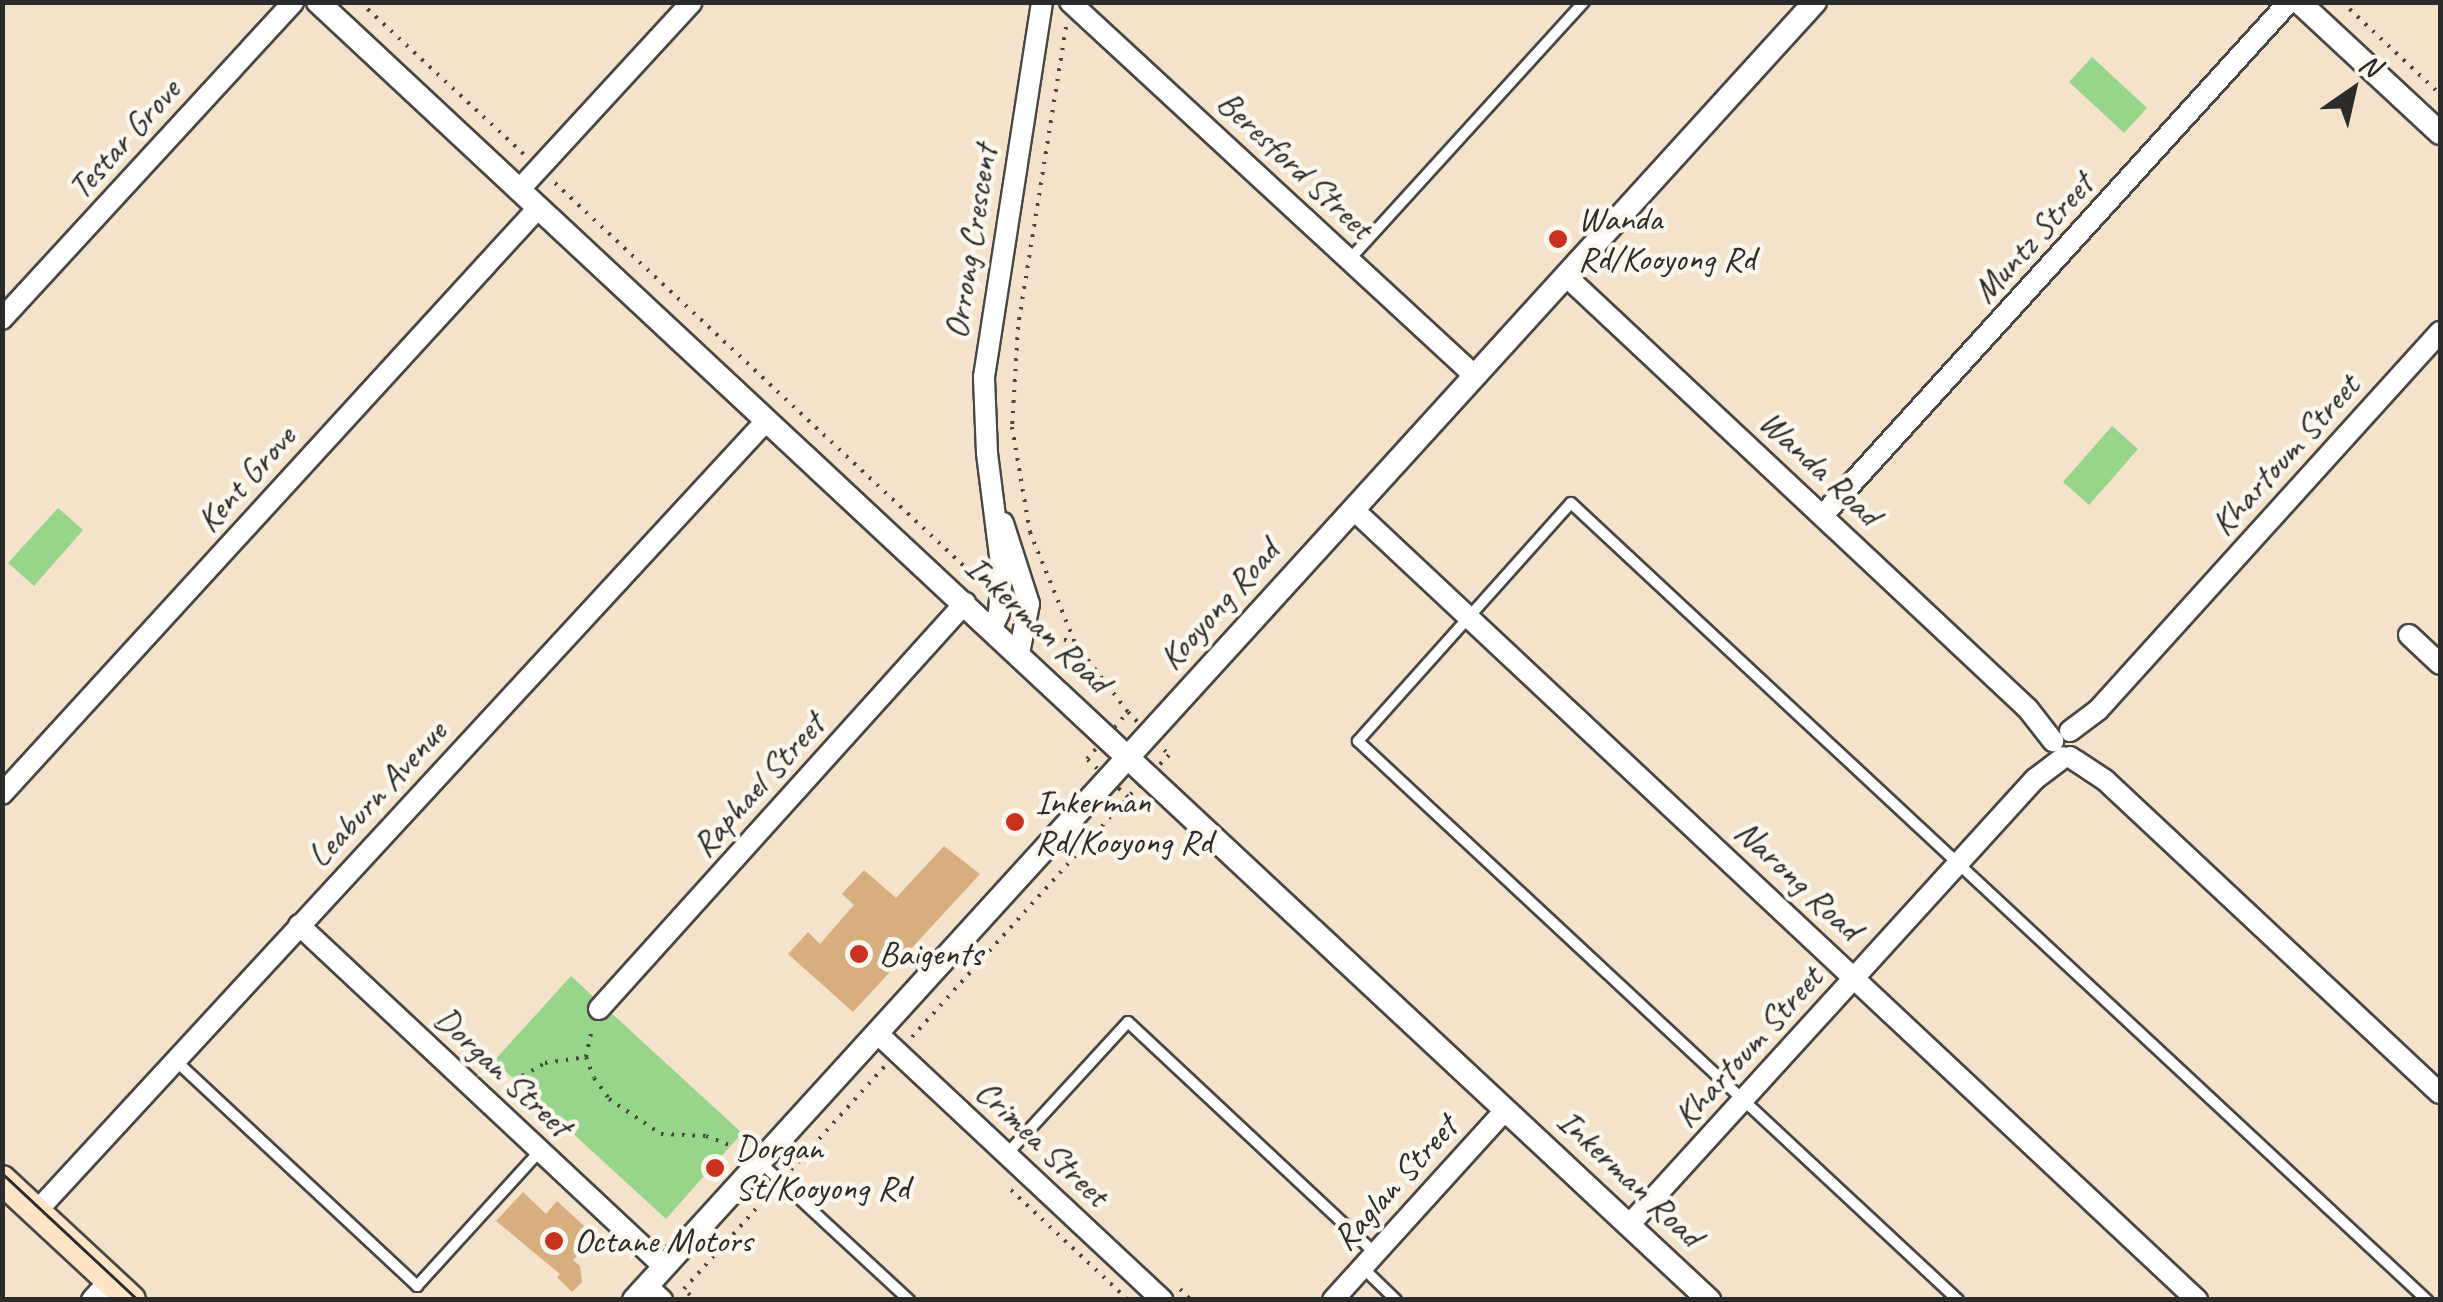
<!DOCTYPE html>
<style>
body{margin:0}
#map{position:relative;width:2443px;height:1302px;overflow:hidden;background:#f4e3ca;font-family:Caveat,sans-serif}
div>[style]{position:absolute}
.green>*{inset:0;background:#96d58a}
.building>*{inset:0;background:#d6ae7f}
.path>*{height:4px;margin-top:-2px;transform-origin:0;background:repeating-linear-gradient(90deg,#494743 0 2.5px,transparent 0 10.5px)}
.roads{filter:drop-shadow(2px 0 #494743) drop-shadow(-2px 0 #494743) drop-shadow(0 2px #494743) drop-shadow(0 -2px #494743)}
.service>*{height:10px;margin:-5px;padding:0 5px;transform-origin:5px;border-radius:5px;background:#fff}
.minor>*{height:20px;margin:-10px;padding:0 10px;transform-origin:10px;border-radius:10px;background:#fff}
.tertiary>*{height:22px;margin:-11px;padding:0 11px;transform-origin:11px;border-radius:11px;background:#fff}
.secondary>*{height:28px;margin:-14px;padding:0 14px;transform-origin:14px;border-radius:14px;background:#ffe4c6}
.tram>*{height:2.5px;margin:-1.25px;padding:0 1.25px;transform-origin:1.25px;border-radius:1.25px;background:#2b2b2b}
.dots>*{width:28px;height:28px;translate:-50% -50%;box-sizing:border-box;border:5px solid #fbf7ec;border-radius:50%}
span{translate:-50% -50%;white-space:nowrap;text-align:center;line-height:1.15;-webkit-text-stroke:9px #fbf7ec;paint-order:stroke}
.street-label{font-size:35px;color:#2b2b2b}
.poi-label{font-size:35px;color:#2b2b2b}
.left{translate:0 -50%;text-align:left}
.frame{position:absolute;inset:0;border:5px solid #2b2b2b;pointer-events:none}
.north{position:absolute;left:2303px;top:40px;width:100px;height:100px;-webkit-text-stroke:8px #fbf7ec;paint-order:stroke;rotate:34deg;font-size:28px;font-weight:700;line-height:40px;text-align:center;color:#2b2b2b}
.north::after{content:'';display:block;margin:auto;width:35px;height:45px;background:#2b2b2b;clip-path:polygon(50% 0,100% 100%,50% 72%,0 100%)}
</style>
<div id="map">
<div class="green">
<div style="clip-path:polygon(2092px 57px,2147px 108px,2124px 133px,2069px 82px)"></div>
<div style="clip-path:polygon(2112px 426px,2138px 449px,2089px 505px,2063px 482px)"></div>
<div style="clip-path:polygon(58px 508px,83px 530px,34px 586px,8px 563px)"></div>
<div style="clip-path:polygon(571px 976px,742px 1133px,666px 1219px,494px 1061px)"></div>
</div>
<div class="building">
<div style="clip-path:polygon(944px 846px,980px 874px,853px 1012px,788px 954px,808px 932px,820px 944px,854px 905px,842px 894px,864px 870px,896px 898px)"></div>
<div style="clip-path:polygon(523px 1192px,546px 1214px,557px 1201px,595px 1236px,573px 1260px,580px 1266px,582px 1282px,572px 1292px,557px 1277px,560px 1274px,496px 1221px)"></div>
</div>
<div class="path">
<div style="left:360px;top:2px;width:226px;rotate:42.9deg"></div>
<div style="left:2342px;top:2px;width:134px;rotate:43.2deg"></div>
<div style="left:1066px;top:27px;width:304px;rotate:99.1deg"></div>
<div style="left:1018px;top:327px;width:100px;rotate:93.4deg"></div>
<div style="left:1012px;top:427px;width:107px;rotate:80.3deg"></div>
<div style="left:1030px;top:532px;width:120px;rotate:67.9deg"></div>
<div style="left:555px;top:183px;width:585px;rotate:43.13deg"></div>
<div style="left:1044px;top:633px;width:33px;rotate:18deg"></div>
<div style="left:1075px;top:643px;width:87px;rotate:52.5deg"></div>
<div style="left:1128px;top:712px;width:59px;rotate:46.4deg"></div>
<div style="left:1169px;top:755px;width:59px;rotate:134.3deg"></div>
<div style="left:1128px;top:797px;width:56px;rotate:-137.2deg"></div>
<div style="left:1087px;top:759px;width:62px;rotate:-48.9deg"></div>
<div style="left:912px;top:1037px;width:323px;rotate:-48deg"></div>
<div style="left:586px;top:1057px;width:30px;rotate:-78deg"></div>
<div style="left:513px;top:1081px;width:37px;rotate:-29deg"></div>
<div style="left:545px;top:1063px;width:41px;rotate:-8.3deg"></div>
<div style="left:586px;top:1057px;width:22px;rotate:69deg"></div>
<div style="left:594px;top:1078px;width:26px;rotate:54deg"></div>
<div style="left:609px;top:1099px;width:63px;rotate:33.9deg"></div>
<div style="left:661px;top:1134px;width:45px;rotate:2.5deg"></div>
<div style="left:706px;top:1136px;width:30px;rotate:21deg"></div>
<div style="left:791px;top:1170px;width:140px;rotate:-47.9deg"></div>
<div style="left:1011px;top:1190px;width:161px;rotate:43.2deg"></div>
<div style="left:1180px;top:1289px;width:16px;rotate:45deg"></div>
<div style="left:686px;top:1300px;width:6px;rotate:-51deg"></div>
<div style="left:690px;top:1295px;width:8px;rotate:-135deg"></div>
<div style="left:684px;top:1289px;width:130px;rotate:-48.1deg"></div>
</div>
<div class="roads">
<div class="service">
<div style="left:1349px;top:260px;width:349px;rotate:-47.7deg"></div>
<div style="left:176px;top:1061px;width:330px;rotate:43deg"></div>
<div style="left:417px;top:1286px;width:183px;rotate:-47.7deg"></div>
<div style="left:1006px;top:1155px;width:180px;rotate:-47.5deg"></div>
<div style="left:1128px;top:1022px;width:338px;rotate:43.1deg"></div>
<div style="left:761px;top:1163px;width:202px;rotate:42.8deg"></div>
<div style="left:1363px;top:1268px;width:46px;rotate:44.1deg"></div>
<div style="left:1958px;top:1300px;width:820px;rotate:-137.03deg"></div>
<div style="left:1358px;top:741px;width:319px;rotate:-48.2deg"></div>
<div style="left:1571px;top:503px;width:1170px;rotate:42.96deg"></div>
</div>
<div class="minor">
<div style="left:1070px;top:2px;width:551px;rotate:42.72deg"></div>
<div style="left:519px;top:190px;width:255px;rotate:-47.4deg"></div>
<div style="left:1566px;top:276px;width:633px;rotate:43.14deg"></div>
<div style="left:2028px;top:709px;width:41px;rotate:52deg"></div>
<div style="left:2px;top:319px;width:430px;rotate:-47.4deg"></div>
<div style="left:1353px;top:509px;width:1157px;rotate:43.14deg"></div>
<div style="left:1823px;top:515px;width:693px;rotate:-47.75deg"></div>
<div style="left:1003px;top:523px;width:85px;rotate:72.2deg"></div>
<div style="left:1029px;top:604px;width:50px;rotate:101.5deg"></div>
<div style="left:992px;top:628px;width:17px;rotate:-65deg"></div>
<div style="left:999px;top:613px;width:41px;rotate:-85.8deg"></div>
<div style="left:1002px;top:572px;width:120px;rotate:-97.2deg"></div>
<div style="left:987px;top:453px;width:76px;rotate:-92.3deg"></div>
<div style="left:984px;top:377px;width:379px;rotate:-81.2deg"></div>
<div style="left:2409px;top:635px;width:42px;rotate:43.1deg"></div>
<div style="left:2070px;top:731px;width:35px;rotate:-37deg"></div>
<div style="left:2098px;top:710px;width:510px;rotate:-47.86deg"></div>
<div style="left:2070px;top:757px;width:42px;rotate:33.3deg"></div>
<div style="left:2105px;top:780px;width:458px;rotate:43.1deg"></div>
<div style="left:2px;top:794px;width:794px;rotate:-47.55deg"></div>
<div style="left:299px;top:925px;width:500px;rotate:43.1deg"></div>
<div style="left:599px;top:1009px;width:547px;rotate:-47.97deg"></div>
<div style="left:877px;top:1033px;width:391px;rotate:43.1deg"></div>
<div style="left:36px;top:1212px;width:1076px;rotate:-47.3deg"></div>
<div style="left:1629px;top:1225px;width:603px;rotate:-47.69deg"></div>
<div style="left:2035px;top:779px;width:36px;rotate:-37deg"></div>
<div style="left:647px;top:1286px;width:21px;rotate:43deg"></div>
<div style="left:92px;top:1300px;width:27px;rotate:-48deg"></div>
<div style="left:1333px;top:1300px;width:256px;rotate:-47.8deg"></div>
</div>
<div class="tertiary">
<div style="left:318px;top:2px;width:1903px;rotate:43.02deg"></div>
<div style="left:2299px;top:2px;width:192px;rotate:42.9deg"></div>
<div style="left:634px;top:1300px;width:1755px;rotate:-47.7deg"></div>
</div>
<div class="secondary">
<div style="left:2px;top:1180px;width:176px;rotate:42.9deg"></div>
</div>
</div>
<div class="tram">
<div style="left:2px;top:1173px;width:186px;rotate:43deg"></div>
</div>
<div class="dots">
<div style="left:1558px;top:239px;background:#c8321e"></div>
<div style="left:1015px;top:822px;background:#c8321e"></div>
<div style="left:859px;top:954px;background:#c8321e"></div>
<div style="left:715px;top:1168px;background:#c8321e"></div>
<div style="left:554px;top:1241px;background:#c8321e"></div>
</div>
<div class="street-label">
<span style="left:124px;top:139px;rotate:-48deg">Testar Grove</span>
<span style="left:1295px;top:165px;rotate:43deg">Beresford Street</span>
<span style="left:2033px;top:238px;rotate:-48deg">Muntz Street</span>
<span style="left:971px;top:242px;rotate:-81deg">Orrong Crescent</span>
<span style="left:2285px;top:455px;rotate:-48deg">Khartoum Street</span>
<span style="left:1820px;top:468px;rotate:43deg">Wanda Road</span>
<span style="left:246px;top:479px;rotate:-48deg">Kent Grove</span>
<span style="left:1219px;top:605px;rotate:-48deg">Kooyong Road</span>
<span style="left:1038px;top:624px;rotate:43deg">Inkerman Road</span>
<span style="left:758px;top:785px;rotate:-48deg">Raphael Street</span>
<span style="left:377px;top:794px;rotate:-47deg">Leaburn Avenue</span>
<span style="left:1798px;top:880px;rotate:43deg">Narong Road</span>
<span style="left:1748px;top:1047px;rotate:-48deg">Khartoum Street</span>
<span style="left:503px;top:1072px;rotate:43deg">Dorgan Street</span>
<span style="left:1042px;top:1143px;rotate:43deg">Crimea Street</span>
<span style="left:1630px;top:1178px;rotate:43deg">Inkerman Road</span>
<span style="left:1395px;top:1183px;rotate:-48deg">Raglan Street</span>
</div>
<div class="poi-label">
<span class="left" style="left:1578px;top:239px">Wanda<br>Rd/Kooyong Rd</span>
<span class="left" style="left:1035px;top:822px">Inkerman<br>Rd/Kooyong Rd</span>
<span class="left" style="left:879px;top:954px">Baigents</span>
<span class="left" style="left:735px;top:1168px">Dorgan<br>St/Kooyong Rd</span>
<span class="left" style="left:574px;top:1241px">Octane Motors</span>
</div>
<div class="frame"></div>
<div class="north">N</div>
</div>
